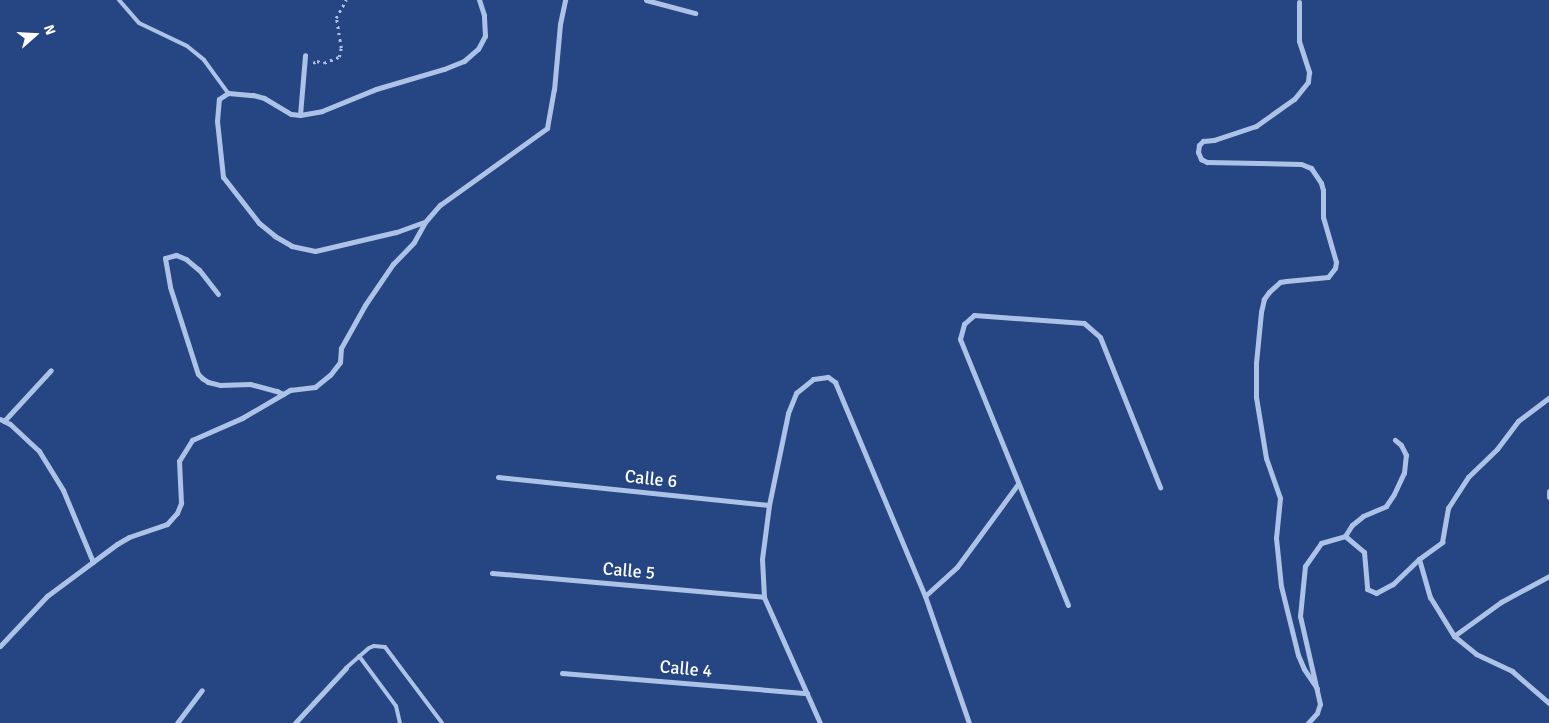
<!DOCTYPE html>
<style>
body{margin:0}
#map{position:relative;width:1549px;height:723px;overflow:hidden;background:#254682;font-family:Signika,sans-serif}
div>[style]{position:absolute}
.path>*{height:2.5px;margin-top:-1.25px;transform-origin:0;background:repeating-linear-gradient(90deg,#adc2e7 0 2.5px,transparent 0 6.5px)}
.service>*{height:4px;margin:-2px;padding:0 2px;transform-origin:2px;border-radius:2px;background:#adc2e7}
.minor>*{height:5px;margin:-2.5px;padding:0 2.5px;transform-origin:2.5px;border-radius:2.5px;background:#adc2e7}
span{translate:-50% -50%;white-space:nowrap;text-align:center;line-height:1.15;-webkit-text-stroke:4px #254682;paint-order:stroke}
.street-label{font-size:18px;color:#fff}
.north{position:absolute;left:10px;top:10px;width:50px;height:50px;-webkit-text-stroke:4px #254682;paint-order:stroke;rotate:71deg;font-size:14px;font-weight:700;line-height:20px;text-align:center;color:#fff}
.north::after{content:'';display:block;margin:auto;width:18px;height:22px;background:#fff;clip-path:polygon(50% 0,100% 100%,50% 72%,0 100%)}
</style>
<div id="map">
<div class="path">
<div style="left:313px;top:63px;width:4px;rotate:-27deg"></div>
<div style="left:317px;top:61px;width:7px;rotate:16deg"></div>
<div style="left:324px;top:63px;width:16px;rotate:-22deg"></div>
<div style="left:339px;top:57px;width:9px;rotate:-77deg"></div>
<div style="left:341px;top:48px;width:30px;rotate:-99deg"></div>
<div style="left:336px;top:18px;width:21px;rotate:-61deg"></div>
</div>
<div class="service">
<div style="left:119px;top:0;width:30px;rotate:49deg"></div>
<div style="left:139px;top:23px;width:53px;rotate:25.6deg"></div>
<div style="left:187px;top:46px;width:22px;rotate:39deg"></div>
<div style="left:204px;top:60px;width:41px;rotate:54deg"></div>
<div style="left:359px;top:656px;width:62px;rotate:53.5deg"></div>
<div style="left:396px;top:706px;width:17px;rotate:77deg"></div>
<div style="left:346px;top:668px;width:30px;rotate:-41deg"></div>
<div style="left:369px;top:648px;width:5px;rotate:-22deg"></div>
<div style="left:374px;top:646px;width:11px;rotate:5deg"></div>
<div style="left:385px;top:647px;width:95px;rotate:53.1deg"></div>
</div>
<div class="minor">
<div style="left:646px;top:0;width:51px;rotate:14.9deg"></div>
<div style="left:1299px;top:2px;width:39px;rotate:90deg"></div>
<div style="left:1299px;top:41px;width:33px;rotate:72deg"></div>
<div style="left:1309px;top:72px;width:10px;rotate:96deg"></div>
<div style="left:1308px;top:82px;width:22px;rotate:129deg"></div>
<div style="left:1294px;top:99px;width:47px;rotate:144.6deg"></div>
<div style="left:1256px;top:126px;width:44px;rotate:161.6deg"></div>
<div style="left:1214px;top:140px;width:11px;rotate:175deg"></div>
<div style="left:1203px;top:141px;width:6px;rotate:135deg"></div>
<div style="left:1199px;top:145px;width:7px;rotate:98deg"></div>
<div style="left:1198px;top:152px;width:8px;rotate:67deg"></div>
<div style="left:1201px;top:159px;width:7px;rotate:27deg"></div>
<div style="left:1207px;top:162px;width:94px;rotate:1.2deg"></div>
<div style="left:1301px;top:164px;width:11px;rotate:22deg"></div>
<div style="left:1311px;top:168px;width:18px;rotate:56deg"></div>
<div style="left:1321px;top:183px;width:7px;rotate:74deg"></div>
<div style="left:1323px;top:190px;width:27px;rotate:90deg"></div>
<div style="left:1323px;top:217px;width:47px;rotate:73.9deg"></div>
<div style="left:1336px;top:262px;width:6px;rotate:99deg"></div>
<div style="left:1335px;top:268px;width:11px;rotate:128deg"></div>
<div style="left:1328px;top:277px;width:42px;rotate:174.6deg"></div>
<div style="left:1286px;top:281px;width:6px;rotate:171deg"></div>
<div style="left:1280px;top:282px;width:15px;rotate:138deg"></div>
<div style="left:1269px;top:292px;width:9px;rotate:126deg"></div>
<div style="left:1264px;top:299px;width:13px;rotate:103deg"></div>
<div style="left:1261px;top:312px;width:51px;rotate:95.6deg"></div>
<div style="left:1256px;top:363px;width:34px;rotate:90deg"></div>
<div style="left:1256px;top:397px;width:62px;rotate:80.7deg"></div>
<div style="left:1266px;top:458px;width:42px;rotate:70.7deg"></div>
<div style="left:1280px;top:498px;width:40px;rotate:95.7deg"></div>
<div style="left:1276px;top:538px;width:48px;rotate:84.1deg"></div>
<div style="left:1281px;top:586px;width:71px;rotate:76.2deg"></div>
<div style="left:1298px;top:655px;width:15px;rotate:67deg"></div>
<div style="left:1304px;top:669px;width:23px;rotate:56deg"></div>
<div style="left:300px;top:115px;width:60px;rotate:-85.2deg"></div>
<div style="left:424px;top:222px;width:30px;rotate:160deg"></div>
<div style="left:396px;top:232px;width:83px;rotate:166.8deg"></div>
<div style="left:315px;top:251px;width:24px;rotate:-168deg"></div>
<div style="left:292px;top:246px;width:20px;rotate:-150deg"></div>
<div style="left:275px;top:236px;width:21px;rotate:-141deg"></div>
<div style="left:259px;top:223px;width:58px;rotate:-128deg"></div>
<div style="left:223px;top:177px;width:56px;rotate:-96.1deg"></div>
<div style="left:217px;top:121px;width:22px;rotate:-85deg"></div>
<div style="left:219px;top:99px;width:11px;rotate:-34deg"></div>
<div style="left:228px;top:93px;width:25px;rotate:5deg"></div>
<div style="left:253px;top:95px;width:11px;rotate:15deg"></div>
<div style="left:264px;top:98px;width:31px;rotate:31deg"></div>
<div style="left:291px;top:114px;width:9px;rotate:6deg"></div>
<div style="left:300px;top:115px;width:22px;rotate:-10deg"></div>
<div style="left:322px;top:111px;width:58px;rotate:-22.2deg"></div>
<div style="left:376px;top:89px;width:71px;rotate:-16.4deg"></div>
<div style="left:444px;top:69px;width:22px;rotate:-22deg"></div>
<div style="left:464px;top:61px;width:18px;rotate:-41deg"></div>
<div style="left:478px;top:49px;width:15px;rotate:-62deg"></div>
<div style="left:485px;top:36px;width:21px;rotate:-93deg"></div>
<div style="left:484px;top:15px;width:16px;rotate:-108deg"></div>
<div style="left:218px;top:294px;width:31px;rotate:-128deg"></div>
<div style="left:199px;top:270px;width:17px;rotate:-140deg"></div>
<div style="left:186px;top:259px;width:11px;rotate:-158deg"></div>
<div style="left:176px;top:255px;width:11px;rotate:165deg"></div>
<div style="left:165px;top:258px;width:29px;rotate:80deg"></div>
<div style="left:170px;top:287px;width:91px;rotate:72.2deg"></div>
<div style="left:198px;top:374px;width:6px;rotate:45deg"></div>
<div style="left:202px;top:378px;width:7px;rotate:34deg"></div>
<div style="left:208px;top:382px;width:12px;rotate:14deg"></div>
<div style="left:220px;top:385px;width:30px;rotate:-2deg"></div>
<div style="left:250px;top:384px;width:28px;rotate:15deg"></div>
<div style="left:277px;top:391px;width:7px;rotate:27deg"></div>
<div style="left:0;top:419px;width:11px;rotate:27deg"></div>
<div style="left:10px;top:424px;width:40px;rotate:43deg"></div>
<div style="left:39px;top:451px;width:46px;rotate:58.4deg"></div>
<div style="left:63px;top:490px;width:78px;rotate:67.4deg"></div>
<div style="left:4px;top:421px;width:69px;rotate:-47.3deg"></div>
<div style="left:498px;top:477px;width:272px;rotate:5.9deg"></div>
<div style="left:1549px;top:497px;width:6px;rotate:-90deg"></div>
<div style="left:1345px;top:536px;width:13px;rotate:-58deg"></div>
<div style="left:1352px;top:525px;width:14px;rotate:-39deg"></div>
<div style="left:1363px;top:516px;width:25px;rotate:-23deg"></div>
<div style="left:1386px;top:506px;width:14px;rotate:-56deg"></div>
<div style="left:1394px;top:494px;width:23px;rotate:-65deg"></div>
<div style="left:1404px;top:473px;width:18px;rotate:-84deg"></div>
<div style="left:1406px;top:455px;width:11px;rotate:-117deg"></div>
<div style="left:1401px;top:445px;width:8px;rotate:-140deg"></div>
<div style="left:1419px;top:559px;width:40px;rotate:74deg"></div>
<div style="left:1430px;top:597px;width:46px;rotate:58.4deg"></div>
<div style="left:1454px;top:636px;width:28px;rotate:39deg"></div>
<div style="left:1476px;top:654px;width:40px;rotate:25deg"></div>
<div style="left:1512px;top:671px;width:49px;rotate:40.9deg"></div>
<div style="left:492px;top:573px;width:273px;rotate:5deg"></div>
<div style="left:925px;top:596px;width:134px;rotate:70.9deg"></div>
<div style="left:1068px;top:605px;width:287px;rotate:-112.1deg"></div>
<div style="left:960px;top:339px;width:16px;rotate:-75deg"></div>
<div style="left:964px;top:324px;width:13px;rotate:-42deg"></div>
<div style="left:974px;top:315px;width:110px;rotate:4.2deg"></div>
<div style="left:1084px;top:323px;width:21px;rotate:41deg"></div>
<div style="left:1100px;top:337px;width:162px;rotate:68.2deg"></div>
<div style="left:1454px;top:636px;width:58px;rotate:-35.9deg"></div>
<div style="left:1501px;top:602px;width:55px;rotate:-28.4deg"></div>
<div style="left:0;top:646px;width:69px;rotate:-46.8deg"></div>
<div style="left:47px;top:596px;width:87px;rotate:-36.6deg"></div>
<div style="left:117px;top:544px;width:14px;rotate:-30deg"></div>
<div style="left:129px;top:537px;width:40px;rotate:-18.9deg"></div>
<div style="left:167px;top:524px;width:15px;rotate:-48deg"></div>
<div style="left:177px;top:513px;width:11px;rotate:-68deg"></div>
<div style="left:181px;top:503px;width:42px;rotate:-92.7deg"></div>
<div style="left:179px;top:461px;width:25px;rotate:-58deg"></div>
<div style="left:192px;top:440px;width:55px;rotate:-23.7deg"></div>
<div style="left:242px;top:418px;width:56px;rotate:-30.3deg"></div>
<div style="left:290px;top:390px;width:25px;rotate:-7deg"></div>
<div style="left:315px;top:387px;width:19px;rotate:-39deg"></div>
<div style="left:330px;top:375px;width:16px;rotate:-52deg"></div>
<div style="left:340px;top:362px;width:14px;rotate:-86deg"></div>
<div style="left:341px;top:348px;width:49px;rotate:-60.8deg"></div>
<div style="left:365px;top:305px;width:50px;rotate:-55.7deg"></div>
<div style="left:393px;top:264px;width:30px;rotate:-46deg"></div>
<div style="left:414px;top:242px;width:23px;rotate:-61deg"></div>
<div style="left:425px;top:222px;width:23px;rotate:-49deg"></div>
<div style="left:440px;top:205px;width:132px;rotate:-35.7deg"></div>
<div style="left:547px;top:128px;width:39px;rotate:-80deg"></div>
<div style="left:554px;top:90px;width:66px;rotate:-84.8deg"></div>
<div style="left:560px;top:24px;width:25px;rotate:-78deg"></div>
<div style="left:562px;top:673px;width:246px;rotate:4.7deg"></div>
<div style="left:177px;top:723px;width:41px;rotate:-52.9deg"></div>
<div style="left:295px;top:723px;width:75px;rotate:-47.2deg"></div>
<div style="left:820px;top:723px;width:138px;rotate:-114deg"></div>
<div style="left:764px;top:597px;width:38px;rotate:-93deg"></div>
<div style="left:762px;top:559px;width:54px;rotate:-82.6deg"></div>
<div style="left:769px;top:505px;width:94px;rotate:-78.3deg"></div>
<div style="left:788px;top:413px;width:22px;rotate:-68deg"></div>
<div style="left:796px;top:393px;width:22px;rotate:-39deg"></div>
<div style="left:813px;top:379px;width:15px;rotate:-8deg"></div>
<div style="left:828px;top:377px;width:9px;rotate:36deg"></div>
<div style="left:835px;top:382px;width:232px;rotate:67.2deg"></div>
<div style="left:925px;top:596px;width:43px;rotate:-42.2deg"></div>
<div style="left:957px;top:567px;width:103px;rotate:-53.7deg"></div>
<div style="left:1308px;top:723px;width:13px;rotate:-48deg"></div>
<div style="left:1317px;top:713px;width:9px;rotate:-72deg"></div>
<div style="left:1320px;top:704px;width:90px;rotate:-102.8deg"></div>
<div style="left:1300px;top:616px;width:50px;rotate:-84.3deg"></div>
<div style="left:1305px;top:566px;width:28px;rotate:-55deg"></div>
<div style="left:1321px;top:543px;width:25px;rotate:-16deg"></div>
<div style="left:1345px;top:536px;width:25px;rotate:40deg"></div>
<div style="left:1364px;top:552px;width:37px;rotate:85deg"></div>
<div style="left:1367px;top:589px;width:10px;rotate:24deg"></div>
<div style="left:1376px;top:593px;width:19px;rotate:-28deg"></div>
<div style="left:1393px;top:584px;width:36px;rotate:-44deg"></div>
<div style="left:1419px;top:559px;width:29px;rotate:-36deg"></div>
<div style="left:1442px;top:542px;width:35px;rotate:-80deg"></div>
<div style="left:1448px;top:508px;width:37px;rotate:-57deg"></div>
<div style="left:1468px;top:477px;width:40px;rotate:-44deg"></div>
<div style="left:1497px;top:449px;width:35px;rotate:-53deg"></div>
<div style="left:1518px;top:421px;width:39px;rotate:-37deg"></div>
</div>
<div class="street-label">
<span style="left:651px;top:479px;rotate:6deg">Calle 6</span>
<span style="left:629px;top:571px;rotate:5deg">Calle 5</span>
<span style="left:686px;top:669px;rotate:5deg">Calle 4</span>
</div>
<div class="north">N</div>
</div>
